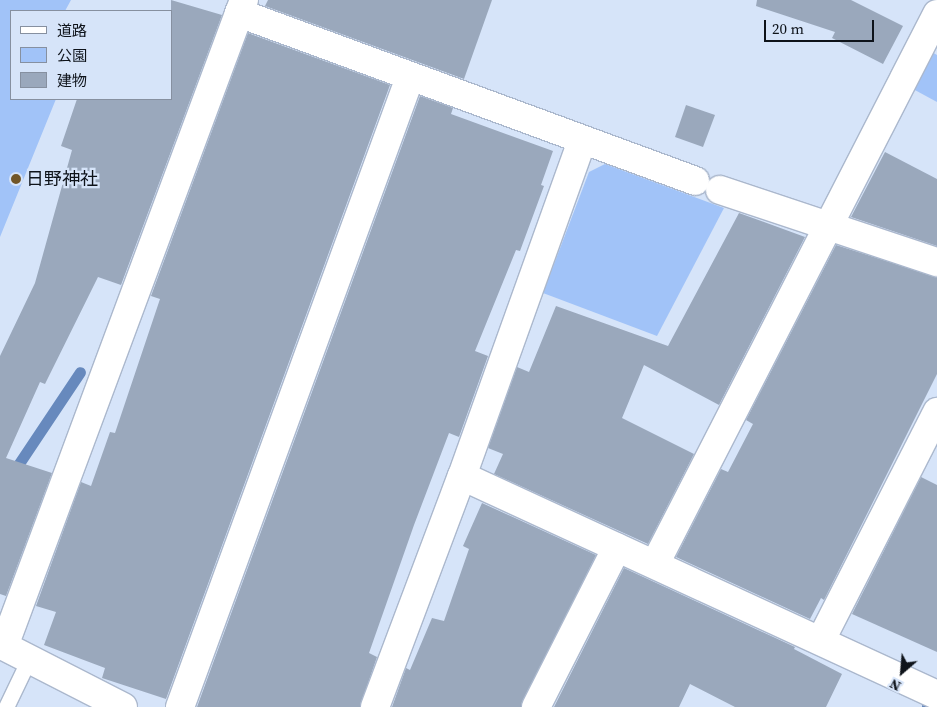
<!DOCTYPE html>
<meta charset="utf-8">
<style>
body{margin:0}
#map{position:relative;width:937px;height:707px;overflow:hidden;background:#d6e4f9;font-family:"Source Serif 4","Noto Sans JP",serif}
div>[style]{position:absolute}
.green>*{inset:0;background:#a1c3f8}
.stream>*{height:11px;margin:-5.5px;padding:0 5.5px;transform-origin:5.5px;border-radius:5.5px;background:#6789bd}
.building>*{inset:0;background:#9aa8bc}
.roads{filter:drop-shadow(1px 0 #abb8cd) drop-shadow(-1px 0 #abb8cd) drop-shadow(0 1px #abb8cd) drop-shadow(0 -1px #abb8cd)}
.service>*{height:15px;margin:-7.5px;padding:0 7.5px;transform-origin:7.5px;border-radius:7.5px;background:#fff}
.minor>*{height:28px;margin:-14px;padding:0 14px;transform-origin:14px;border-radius:14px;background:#fff}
.tertiary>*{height:28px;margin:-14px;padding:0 14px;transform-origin:14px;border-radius:14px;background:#fff}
.dots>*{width:14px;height:14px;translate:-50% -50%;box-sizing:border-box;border:2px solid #d6e4f9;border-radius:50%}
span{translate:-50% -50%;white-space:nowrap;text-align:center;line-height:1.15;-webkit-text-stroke:4.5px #d6e4f9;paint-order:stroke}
.poi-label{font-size:18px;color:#0e131a}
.left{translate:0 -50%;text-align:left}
.legend{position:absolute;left:10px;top:10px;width:162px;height:90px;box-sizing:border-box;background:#d6e4f9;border:1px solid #8690a0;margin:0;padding:6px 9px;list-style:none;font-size:15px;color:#0e131a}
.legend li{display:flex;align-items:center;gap:10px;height:25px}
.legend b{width:25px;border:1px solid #8690a0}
.north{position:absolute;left:877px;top:647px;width:50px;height:50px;-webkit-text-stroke:4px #d6e4f9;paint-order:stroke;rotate:207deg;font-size:14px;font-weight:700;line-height:20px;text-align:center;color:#0e131a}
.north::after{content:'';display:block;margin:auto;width:18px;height:22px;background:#0e131a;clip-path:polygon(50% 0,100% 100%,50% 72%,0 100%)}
.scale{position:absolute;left:764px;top:20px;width:110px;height:22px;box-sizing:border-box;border:2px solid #0e131a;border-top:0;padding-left:6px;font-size:15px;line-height:18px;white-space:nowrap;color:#0e131a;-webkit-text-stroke:4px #d6e4f9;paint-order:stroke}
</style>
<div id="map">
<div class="green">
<div style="clip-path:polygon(0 0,71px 0,65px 11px,11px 11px,11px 99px,56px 99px,0 237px)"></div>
<div style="clip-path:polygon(932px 52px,937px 55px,937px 102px,913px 89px)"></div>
<div style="clip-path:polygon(605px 164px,724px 208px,657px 336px,543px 293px,589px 172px)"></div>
</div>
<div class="stream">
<div style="left:0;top:492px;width:144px;rotate:-56.3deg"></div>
<div style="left:927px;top:707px;width:1px;rotate:-90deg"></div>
</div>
<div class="building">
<div style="clip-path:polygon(171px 0,222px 15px,121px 285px,98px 277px,45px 384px,40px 382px,6px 458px,52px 473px,6px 596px,0 594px,0 356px,35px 283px,72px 150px,61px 146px,77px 99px,171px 99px)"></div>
<div style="clip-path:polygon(268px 0,492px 0,464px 79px,265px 6px)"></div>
<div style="clip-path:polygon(757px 0,851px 0,903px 26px,883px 64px,832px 38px,835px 32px,756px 6px)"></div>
<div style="clip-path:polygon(248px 33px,390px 85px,166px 699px,102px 678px,105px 668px,44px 645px,56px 612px,36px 606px,81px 482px,91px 486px,110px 432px,115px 433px,160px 299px,151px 296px)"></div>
<div style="clip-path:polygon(420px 96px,453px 108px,451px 114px,553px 151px,541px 185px,544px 186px,520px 251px,516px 250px,475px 351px,488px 356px,459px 437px,449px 433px,414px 525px,369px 653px,377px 657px,360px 707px,197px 707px)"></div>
<div style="clip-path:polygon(686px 105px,715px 115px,703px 147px,675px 137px)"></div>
<div style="clip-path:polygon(885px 152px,937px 179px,937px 246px,851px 217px)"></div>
<div style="clip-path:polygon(739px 213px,805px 237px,719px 405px,644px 365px,622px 418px,694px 454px,648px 544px,494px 474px,503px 454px,488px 448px,517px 367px,529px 372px,556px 306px,668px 346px)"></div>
<div style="clip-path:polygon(836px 245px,937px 277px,937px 374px,824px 600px,821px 598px,810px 619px,676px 557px,721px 469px,728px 472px,753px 424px,746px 420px)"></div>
<div style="clip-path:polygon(921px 477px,937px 485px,937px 652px,852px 614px)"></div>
<div style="clip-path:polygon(482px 503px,596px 555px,521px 707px,392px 707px,406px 668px,410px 670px,432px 618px,444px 621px,469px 549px,463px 546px)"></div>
<div style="clip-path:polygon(624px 568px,795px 647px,794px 649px,842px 674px,826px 707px,735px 707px,690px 684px,679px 707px,554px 707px)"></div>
</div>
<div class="roads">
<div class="service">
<div style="left:6px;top:707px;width:53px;rotate:-64.4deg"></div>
</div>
<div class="minor">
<div style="left:239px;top:13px;width:486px;rotate:20.2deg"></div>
<div style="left:720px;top:190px;width:229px;rotate:18.4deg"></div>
<div style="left:462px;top:476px;width:523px;rotate:24.75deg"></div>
<div style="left:655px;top:564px;width:618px;rotate:-62.85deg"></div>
<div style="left:821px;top:640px;width:256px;rotate:-63deg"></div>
<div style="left:123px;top:707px;width:134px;rotate:-152.9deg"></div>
<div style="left:4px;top:646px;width:689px;rotate:-69.62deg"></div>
<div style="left:180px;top:707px;width:671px;rotate:-69.94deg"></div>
<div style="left:375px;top:707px;width:247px;rotate:-69.4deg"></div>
<div style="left:462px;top:476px;width:357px;rotate:-70.3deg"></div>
<div style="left:536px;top:707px;width:179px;rotate:-63.1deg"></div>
</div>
<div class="tertiary">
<div style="left:0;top:644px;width:4px;rotate:27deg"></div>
</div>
</div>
<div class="dots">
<div style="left:16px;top:179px;background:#715628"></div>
</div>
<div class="poi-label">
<span class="left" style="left:26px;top:179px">日野神社</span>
</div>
<ul class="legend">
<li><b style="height:6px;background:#fff"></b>道路</li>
<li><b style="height:14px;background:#a1c3f8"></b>公園</li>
<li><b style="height:14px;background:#9aa8bc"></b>建物</li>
</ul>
<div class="north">N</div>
<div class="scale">20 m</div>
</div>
